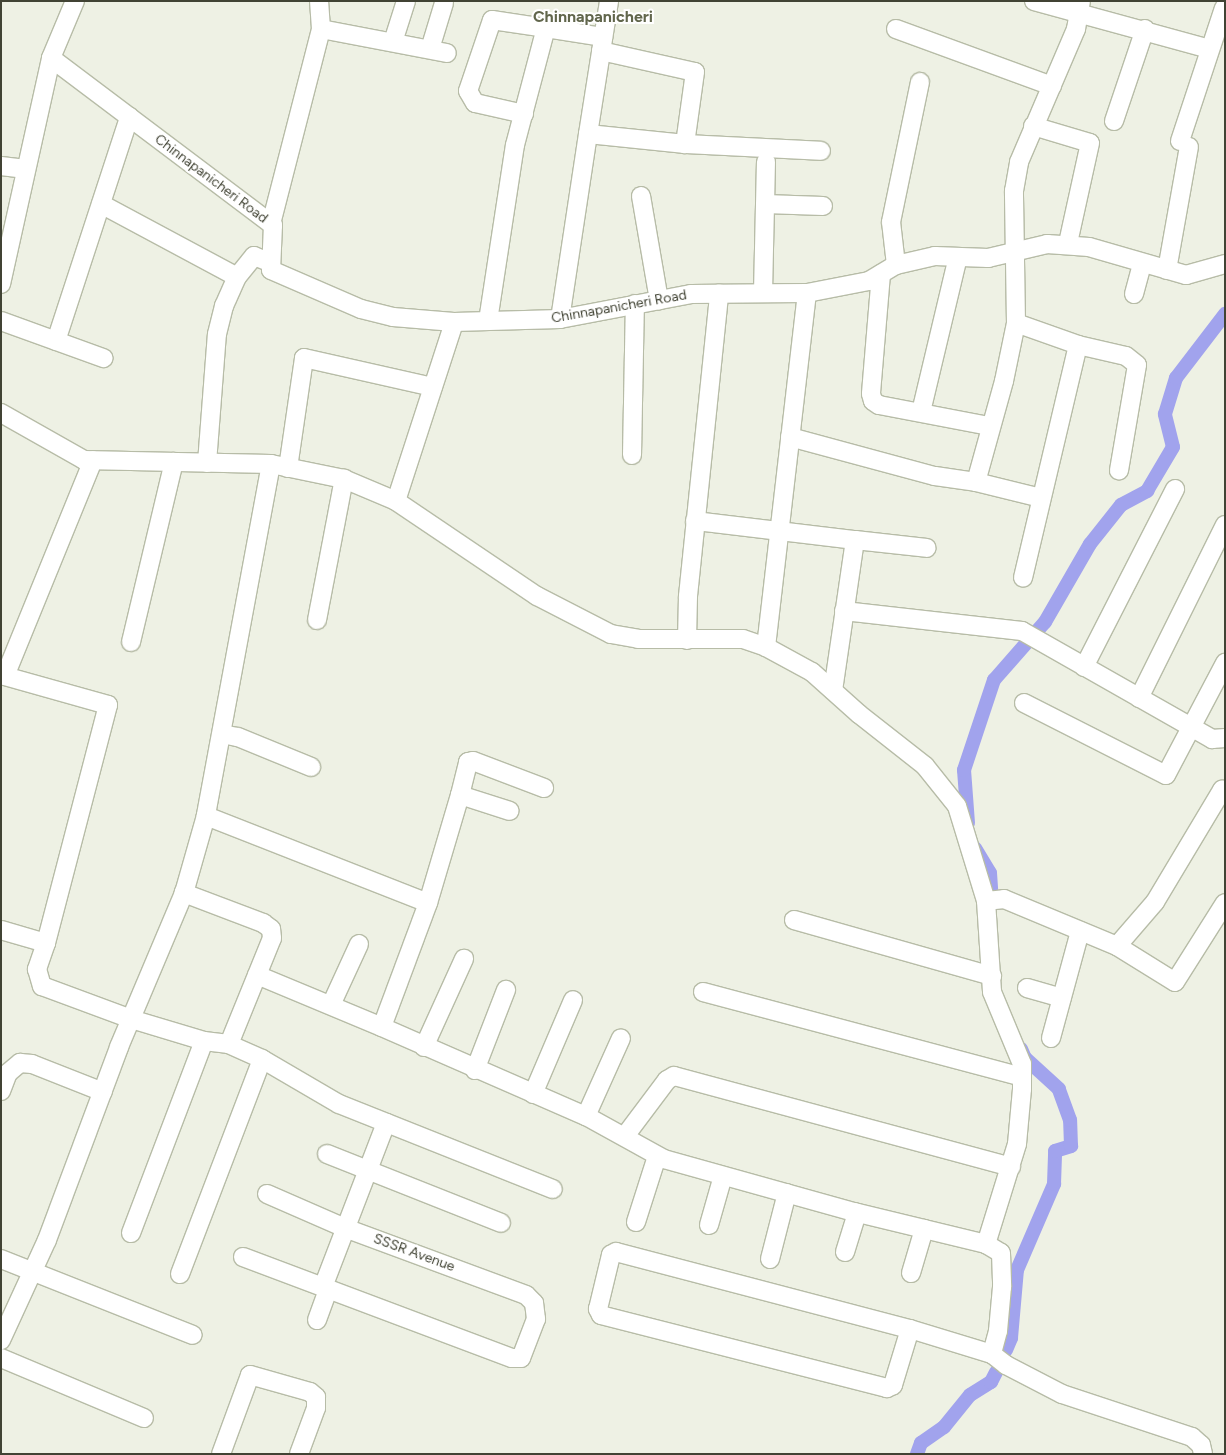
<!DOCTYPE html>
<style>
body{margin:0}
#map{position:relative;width:1226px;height:1455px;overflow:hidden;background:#eef1e4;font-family:Figtree,sans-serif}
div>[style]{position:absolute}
.canal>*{height:14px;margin:-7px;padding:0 7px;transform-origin:7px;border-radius:7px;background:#a1a3ed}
.roads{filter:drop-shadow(1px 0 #b7bca7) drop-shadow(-1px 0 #b7bca7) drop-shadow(0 1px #b7bca7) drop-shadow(0 -1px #b7bca7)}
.minor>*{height:18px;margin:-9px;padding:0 9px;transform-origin:9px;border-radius:9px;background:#fff}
span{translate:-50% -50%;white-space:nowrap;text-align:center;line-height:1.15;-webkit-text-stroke:4px #fff;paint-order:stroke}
.street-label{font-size:14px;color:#414334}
.quarter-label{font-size:16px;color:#61664c;font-weight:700}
.frame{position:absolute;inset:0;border:2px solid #414334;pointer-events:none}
</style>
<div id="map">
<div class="canal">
<div style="left:968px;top:823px;width:53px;rotate:-94.3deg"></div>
<div style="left:964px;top:770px;width:95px;rotate:-71.6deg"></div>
<div style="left:994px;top:680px;width:77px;rotate:-48.7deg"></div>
<div style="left:1045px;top:622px;width:90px;rotate:-60deg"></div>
<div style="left:1090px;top:544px;width:50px;rotate:-51.5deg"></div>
<div style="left:1121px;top:505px;width:30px;rotate:-28deg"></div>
<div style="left:1147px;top:491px;width:51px;rotate:-59.4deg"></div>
<div style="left:1173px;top:447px;width:34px;rotate:-104deg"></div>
<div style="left:1165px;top:414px;width:38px;rotate:-73deg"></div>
<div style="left:1176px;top:378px;width:81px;rotate:-52.6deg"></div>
<div style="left:975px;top:848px;width:29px;rotate:59deg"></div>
<div style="left:990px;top:873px;width:16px;rotate:86deg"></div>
<div style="left:1006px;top:1350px;width:13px;rotate:-67deg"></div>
<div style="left:1011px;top:1338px;width:68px;rotate:-85deg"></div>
<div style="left:1017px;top:1270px;width:94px;rotate:-66.7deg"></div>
<div style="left:1054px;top:1184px;width:33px;rotate:-88deg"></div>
<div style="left:1055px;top:1151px;width:17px;rotate:-17deg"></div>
<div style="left:1071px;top:1146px;width:26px;rotate:-92deg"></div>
<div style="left:1070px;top:1120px;width:33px;rotate:-110deg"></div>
<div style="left:1059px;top:1089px;width:46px;rotate:-137.6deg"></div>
<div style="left:1025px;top:1058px;width:10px;rotate:-114deg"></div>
<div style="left:917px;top:1454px;width:12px;rotate:-70deg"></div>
<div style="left:921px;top:1443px;width:28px;rotate:-35deg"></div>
<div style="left:944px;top:1427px;width:41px;rotate:-50.9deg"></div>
<div style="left:970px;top:1395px;width:25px;rotate:-32deg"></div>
<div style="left:991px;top:1382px;width:11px;rotate:-63deg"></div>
</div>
<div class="roads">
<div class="minor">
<div style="left:1034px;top:1px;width:182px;rotate:15.3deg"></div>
<div style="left:321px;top:29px;width:128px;rotate:10.8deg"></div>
<div style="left:896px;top:29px;width:166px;rotate:20.1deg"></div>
<div style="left:393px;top:42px;width:43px;rotate:-72.4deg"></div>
<div style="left:430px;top:49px;width:48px;rotate:-73.1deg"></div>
<div style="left:601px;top:51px;width:96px;rotate:12.6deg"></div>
<div style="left:695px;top:72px;width:73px;rotate:97.9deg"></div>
<div style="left:51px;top:58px;width:278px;rotate:37deg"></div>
<div style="left:273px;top:225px;width:45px;rotate:92.5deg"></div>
<div style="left:271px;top:270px;width:98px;rotate:23.4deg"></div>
<div style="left:361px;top:309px;width:33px;rotate:14deg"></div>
<div style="left:393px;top:317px;width:61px;rotate:4.7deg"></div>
<div style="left:454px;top:322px;width:106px;rotate:-1.6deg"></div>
<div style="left:560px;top:319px;width:133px;rotate:-10.8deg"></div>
<div style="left:691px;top:294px;width:116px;rotate:-0.5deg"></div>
<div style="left:807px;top:293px;width:63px;rotate:-11deg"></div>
<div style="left:869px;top:281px;width:31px;rotate:-31deg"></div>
<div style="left:896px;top:265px;width:40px;rotate:-13deg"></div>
<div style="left:935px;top:256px;width:53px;rotate:2.2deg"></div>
<div style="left:988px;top:258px;width:61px;rotate:-13.3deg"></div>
<div style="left:1047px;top:244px;width:42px;rotate:4.1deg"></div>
<div style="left:1089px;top:247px;width:101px;rotate:16.1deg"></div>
<div style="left:1186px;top:275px;width:41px;rotate:-15.8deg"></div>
<div style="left:524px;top:114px;width:50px;rotate:-167.3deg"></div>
<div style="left:475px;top:103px;width:14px;rotate:-120deg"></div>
<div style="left:468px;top:91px;width:75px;rotate:-71.3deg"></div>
<div style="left:492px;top:20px;width:55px;rotate:8.4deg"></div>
<div style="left:1114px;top:121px;width:97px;rotate:-71.4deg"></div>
<div style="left:1033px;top:126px;width:59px;rotate:16.6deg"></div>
<div style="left:1090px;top:143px;width:102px;rotate:102.4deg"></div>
<div style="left:588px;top:134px;width:135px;rotate:-81deg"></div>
<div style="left:1180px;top:141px;width:140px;rotate:-71.7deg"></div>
<div style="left:1px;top:166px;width:25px;rotate:7deg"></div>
<div style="left:641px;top:196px;width:106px;rotate:80.2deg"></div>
<div style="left:101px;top:204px;width:154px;rotate:28.2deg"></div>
<div style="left:765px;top:204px;width:58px;rotate:2deg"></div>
<div style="left:271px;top:224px;width:201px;rotate:-75.6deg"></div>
<div style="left:321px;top:29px;width:28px;rotate:-94deg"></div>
<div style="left:896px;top:265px;width:43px;rotate:-96.6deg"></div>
<div style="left:891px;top:222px;width:143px;rotate:-78.3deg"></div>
<div style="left:1167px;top:270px;width:125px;rotate:-79.9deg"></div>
<div style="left:881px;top:274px;width:120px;rotate:94.8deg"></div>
<div style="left:871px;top:394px;width:7px;rotate:74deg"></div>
<div style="left:873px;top:401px;width:7px;rotate:34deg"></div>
<div style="left:879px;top:405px;width:112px;rotate:10.8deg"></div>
<div style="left:1px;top:284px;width:231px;rotate:-77.5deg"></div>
<div style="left:51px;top:58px;width:62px;rotate:-67.2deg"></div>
<div style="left:763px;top:293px;width:131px;rotate:-88.7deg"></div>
<div style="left:1134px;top:294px;width:31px;rotate:-75deg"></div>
<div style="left:560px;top:319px;width:187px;rotate:-81.4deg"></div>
<div style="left:588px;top:134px;width:98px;rotate:5.9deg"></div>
<div style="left:685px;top:144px;width:136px;rotate:2.9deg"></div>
<div style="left:1px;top:321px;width:109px;rotate:19.9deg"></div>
<div style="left:488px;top:321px;width:178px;rotate:-81.3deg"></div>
<div style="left:515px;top:145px;width:121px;rotate:-75.2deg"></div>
<div style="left:546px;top:28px;width:58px;rotate:9deg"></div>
<div style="left:1016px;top:323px;width:66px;rotate:19.5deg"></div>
<div style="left:1078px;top:345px;width:239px;rotate:103.3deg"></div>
<div style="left:56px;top:341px;width:236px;rotate:-71.9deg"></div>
<div style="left:1078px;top:345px;width:49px;rotate:12.9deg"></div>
<div style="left:1126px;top:356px;width:14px;rotate:39deg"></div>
<div style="left:1137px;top:365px;width:107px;rotate:99.7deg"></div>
<div style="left:921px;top:412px;width:159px;rotate:-76.6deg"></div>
<div style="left:1px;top:413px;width:95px;rotate:29.5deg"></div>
<div style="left:84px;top:460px;width:187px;rotate:1.2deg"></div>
<div style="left:271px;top:464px;width:75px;rotate:11.6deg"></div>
<div style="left:344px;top:479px;width:56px;rotate:22.9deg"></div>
<div style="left:396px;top:501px;width:170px;rotate:34deg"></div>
<div style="left:537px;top:596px;width:83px;rotate:27.2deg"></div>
<div style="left:611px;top:634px;width:27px;rotate:10deg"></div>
<div style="left:638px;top:639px;width:105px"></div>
<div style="left:743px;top:639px;width:24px;rotate:19deg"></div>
<div style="left:766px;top:647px;width:52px;rotate:28.5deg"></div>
<div style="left:812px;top:672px;width:63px;rotate:41.8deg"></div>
<div style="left:859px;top:714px;width:84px;rotate:38.2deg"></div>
<div style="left:925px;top:766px;width:51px;rotate:51.3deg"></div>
<div style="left:957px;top:806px;width:99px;rotate:73deg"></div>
<div style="left:986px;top:901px;width:18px;rotate:-6deg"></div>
<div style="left:1004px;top:899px;width:122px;rotate:22.6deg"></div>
<div style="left:1117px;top:946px;width:58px;rotate:-49.2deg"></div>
<div style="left:1155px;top:902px;width:131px;rotate:-59.1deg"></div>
<div style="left:1222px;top:790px;width:3px;rotate:18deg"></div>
<div style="left:790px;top:437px;width:150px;rotate:15.1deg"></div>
<div style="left:935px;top:476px;width:41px;rotate:8.3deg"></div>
<div style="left:976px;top:482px;width:67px;rotate:13.8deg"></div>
<div style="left:632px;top:455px;width:151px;rotate:-88.9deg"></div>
<div style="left:207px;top:463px;width:129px;rotate:-85.6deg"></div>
<div style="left:217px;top:334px;width:29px;rotate:-76deg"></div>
<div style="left:224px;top:306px;width:32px;rotate:-66deg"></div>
<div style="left:237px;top:277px;width:27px;rotate:-51deg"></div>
<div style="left:254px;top:256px;width:18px;rotate:22deg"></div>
<div style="left:271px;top:464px;width:358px;rotate:100.5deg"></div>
<div style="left:206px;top:816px;width:238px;rotate:21.4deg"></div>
<div style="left:428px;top:903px;width:132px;rotate:110.4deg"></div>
<div style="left:382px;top:1027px;width:223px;rotate:23.6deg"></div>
<div style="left:586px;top:1116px;width:89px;rotate:28.9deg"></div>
<div style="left:664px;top:1159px;width:197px;rotate:15.6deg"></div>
<div style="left:854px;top:1212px;width:136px;rotate:13.6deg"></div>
<div style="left:986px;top:1244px;width:17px;rotate:31deg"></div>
<div style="left:1001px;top:1253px;width:34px;rotate:88deg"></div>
<div style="left:1002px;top:1287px;width:44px;rotate:95.2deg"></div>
<div style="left:998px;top:1331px;width:24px;rotate:105deg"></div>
<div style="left:288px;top:468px;width:111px;rotate:-81.7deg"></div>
<div style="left:304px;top:358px;width:132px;rotate:12.7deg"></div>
<div style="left:976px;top:482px;width:105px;rotate:-74.5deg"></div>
<div style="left:1004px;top:381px;width:59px;rotate:-78.3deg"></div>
<div style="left:1016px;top:323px;width:132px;rotate:-90.9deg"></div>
<div style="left:1014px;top:191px;width:29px;rotate:-80deg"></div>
<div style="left:1019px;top:162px;width:145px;rotate:-66.8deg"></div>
<div style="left:1076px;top:29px;width:28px;rotate:-80deg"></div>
<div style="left:396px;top:501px;width:188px;rotate:-72deg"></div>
<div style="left:695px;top:521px;width:161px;rotate:6.8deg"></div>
<div style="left:855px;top:540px;width:152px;rotate:98.3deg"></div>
<div style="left:855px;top:540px;width:72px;rotate:6.3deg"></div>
<div style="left:844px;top:611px;width:179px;rotate:6.4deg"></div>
<div style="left:1022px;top:631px;width:219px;rotate:29.6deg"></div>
<div style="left:1212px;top:739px;width:13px;rotate:-4deg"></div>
<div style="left:317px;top:620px;width:144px;rotate:-79.2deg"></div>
<div style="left:687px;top:640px;width:44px;rotate:-88.7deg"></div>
<div style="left:688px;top:596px;width:304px;rotate:-84.1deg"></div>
<div style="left:131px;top:642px;width:185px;rotate:-76.6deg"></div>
<div style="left:766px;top:647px;width:356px;rotate:-83.4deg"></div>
<div style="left:1084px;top:667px;width:200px;rotate:-62.9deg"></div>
<div style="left:1139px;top:698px;width:193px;rotate:-63.6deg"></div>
<div style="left:1024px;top:703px;width:159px;rotate:26.9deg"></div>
<div style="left:1166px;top:775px;width:127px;rotate:-62.2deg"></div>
<div style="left:222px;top:734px;width:16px;rotate:11deg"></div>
<div style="left:238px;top:737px;width:79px;rotate:22.3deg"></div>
<div style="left:460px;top:795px;width:34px;rotate:-76deg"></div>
<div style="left:468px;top:762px;width:5px;rotate:-11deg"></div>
<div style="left:473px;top:761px;width:76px;rotate:20.8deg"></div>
<div style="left:986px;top:901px;width:91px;rotate:86.2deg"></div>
<div style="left:992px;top:992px;width:78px;rotate:67.4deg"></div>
<div style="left:1022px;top:1064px;width:25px;rotate:90deg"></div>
<div style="left:1022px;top:1089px;width:55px;rotate:95.2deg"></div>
<div style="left:1017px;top:1144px;width:105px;rotate:107.2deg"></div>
<div style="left:428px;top:903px;width:113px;rotate:-73.5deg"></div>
<div style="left:460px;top:795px;width:52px;rotate:17.7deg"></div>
<div style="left:794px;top:920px;width:206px;rotate:15.8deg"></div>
<div style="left:1px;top:930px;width:47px;rotate:16.1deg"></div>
<div style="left:46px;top:943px;width:246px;rotate:-75.4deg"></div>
<div style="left:108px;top:705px;width:107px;rotate:-164.3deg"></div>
<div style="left:5px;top:676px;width:233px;rotate:-67.8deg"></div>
<div style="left:46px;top:943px;width:28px;rotate:109deg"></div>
<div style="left:37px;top:969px;width:18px;rotate:74deg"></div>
<div style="left:42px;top:986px;width:95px;rotate:20.3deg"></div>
<div style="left:131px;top:1019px;width:76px;rotate:16.8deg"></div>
<div style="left:1117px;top:946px;width:68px;rotate:31.8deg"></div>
<div style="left:1175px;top:982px;width:93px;rotate:-57.7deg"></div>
<div style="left:257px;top:975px;width:135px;rotate:22.6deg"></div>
<div style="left:1027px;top:988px;width:36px;rotate:16deg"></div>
<div style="left:703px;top:992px;width:330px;rotate:14.9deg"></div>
<div style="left:331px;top:1005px;width:67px;rotate:-65.3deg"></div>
<div style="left:1051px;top:1038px;width:111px;rotate:-74.8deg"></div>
<div style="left:424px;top:1047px;width:97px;rotate:-65.6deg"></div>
<div style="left:262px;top:1059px;width:89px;rotate:30.3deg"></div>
<div style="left:339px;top:1104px;width:230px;rotate:21.7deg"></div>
<div style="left:475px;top:1070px;width:86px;rotate:-68.8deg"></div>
<div style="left:1px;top:1091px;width:19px;rotate:-69deg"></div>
<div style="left:8px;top:1073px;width:16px;rotate:-40deg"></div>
<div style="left:20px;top:1063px;width:12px;rotate:5deg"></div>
<div style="left:32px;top:1064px;width:76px;rotate:21.5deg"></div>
<div style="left:533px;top:1094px;width:102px;rotate:-66.9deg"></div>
<div style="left:586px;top:1116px;width:85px;rotate:-65.8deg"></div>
<div style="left:625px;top:1136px;width:70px;rotate:-53.1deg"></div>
<div style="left:667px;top:1080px;width:8px;rotate:-30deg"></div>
<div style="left:674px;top:1076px;width:349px;rotate:15.1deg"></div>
<div style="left:327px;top:1154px;width:187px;rotate:21.6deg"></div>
<div style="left:636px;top:1222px;width:69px;rotate:-72.3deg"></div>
<div style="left:709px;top:1225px;width:51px;rotate:-74.1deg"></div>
<div style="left:131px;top:1233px;width:205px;rotate:-69.2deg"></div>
<div style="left:204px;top:1041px;width:25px;rotate:7deg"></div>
<div style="left:616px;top:1252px;width:304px;rotate:14.7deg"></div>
<div style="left:910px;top:1329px;width:59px;rotate:106.9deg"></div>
<div style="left:893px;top:1385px;width:7px;rotate:153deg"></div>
<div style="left:887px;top:1388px;width:295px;rotate:-165.7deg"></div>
<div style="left:601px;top:1315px;width:7px;rotate:-117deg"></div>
<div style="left:598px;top:1309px;width:56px;rotate:-76.5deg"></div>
<div style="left:611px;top:1255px;width:6px;rotate:-31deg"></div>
<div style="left:845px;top:1252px;width:41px;rotate:-72.9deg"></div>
<div style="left:243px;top:1257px;width:287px;rotate:20.6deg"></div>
<div style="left:512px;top:1358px;width:9px"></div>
<div style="left:521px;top:1358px;width:42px;rotate:-69deg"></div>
<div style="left:536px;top:1319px;width:16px;rotate:-97deg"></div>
<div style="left:534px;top:1303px;width:11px;rotate:-135deg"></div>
<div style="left:526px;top:1295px;width:193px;rotate:-159.7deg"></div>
<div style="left:345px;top:1228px;width:85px;rotate:-156.4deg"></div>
<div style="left:1px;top:1259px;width:206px;rotate:21.6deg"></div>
<div style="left:770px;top:1259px;width:68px;rotate:-75.6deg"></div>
<div style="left:911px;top:1273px;width:46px;rotate:-73.5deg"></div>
<div style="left:180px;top:1274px;width:230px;rotate:-69.1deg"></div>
<div style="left:262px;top:1059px;width:36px;rotate:-156deg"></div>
<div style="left:229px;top:1044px;width:114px;rotate:-67.9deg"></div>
<div style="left:272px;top:938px;width:9px;rotate:-96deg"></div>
<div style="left:271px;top:929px;width:10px;rotate:-143deg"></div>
<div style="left:263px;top:923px;width:85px;rotate:-159.2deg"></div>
<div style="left:184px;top:893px;width:80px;rotate:-74.1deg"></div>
<div style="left:317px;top:1320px;width:32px;rotate:-70deg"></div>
<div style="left:328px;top:1290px;width:6px;rotate:-149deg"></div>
<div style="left:323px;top:1287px;width:176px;rotate:-69deg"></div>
<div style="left:910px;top:1329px;width:86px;rotate:17deg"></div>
<div style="left:992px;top:1354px;width:18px;rotate:38deg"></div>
<div style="left:1006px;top:1365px;width:63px;rotate:27.4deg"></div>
<div style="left:1062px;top:1394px;width:137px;rotate:18.3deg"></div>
<div style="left:1192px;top:1437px;width:12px;rotate:42deg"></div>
<div style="left:1201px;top:1445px;width:9px;rotate:77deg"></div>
<div style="left:1px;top:1340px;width:110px;rotate:-65.3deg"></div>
<div style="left:47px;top:1240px;width:206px;rotate:-69.5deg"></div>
<div style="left:119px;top:1047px;width:167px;rotate:-67.1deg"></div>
<div style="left:1px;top:1358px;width:155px;rotate:22.8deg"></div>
<div style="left:221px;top:1454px;width:84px;rotate:-69.8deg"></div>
<div style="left:250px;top:1375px;width:62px;rotate:15.8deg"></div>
<div style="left:310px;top:1392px;width:8px;rotate:40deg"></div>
<div style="left:316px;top:1397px;width:11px;rotate:90deg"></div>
<div style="left:316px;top:1408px;width:49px;rotate:110.3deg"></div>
</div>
</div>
<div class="street-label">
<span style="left:211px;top:179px;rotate:37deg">Chinnapanicheri Road</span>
<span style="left:619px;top:307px;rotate:-10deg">Chinnapanicheri Road</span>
<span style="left:414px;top:1253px;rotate:20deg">SSSR Avenue</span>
</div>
<div class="quarter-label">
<span style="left:593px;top:17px">Chinnapanicheri</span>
</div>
<div class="frame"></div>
</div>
